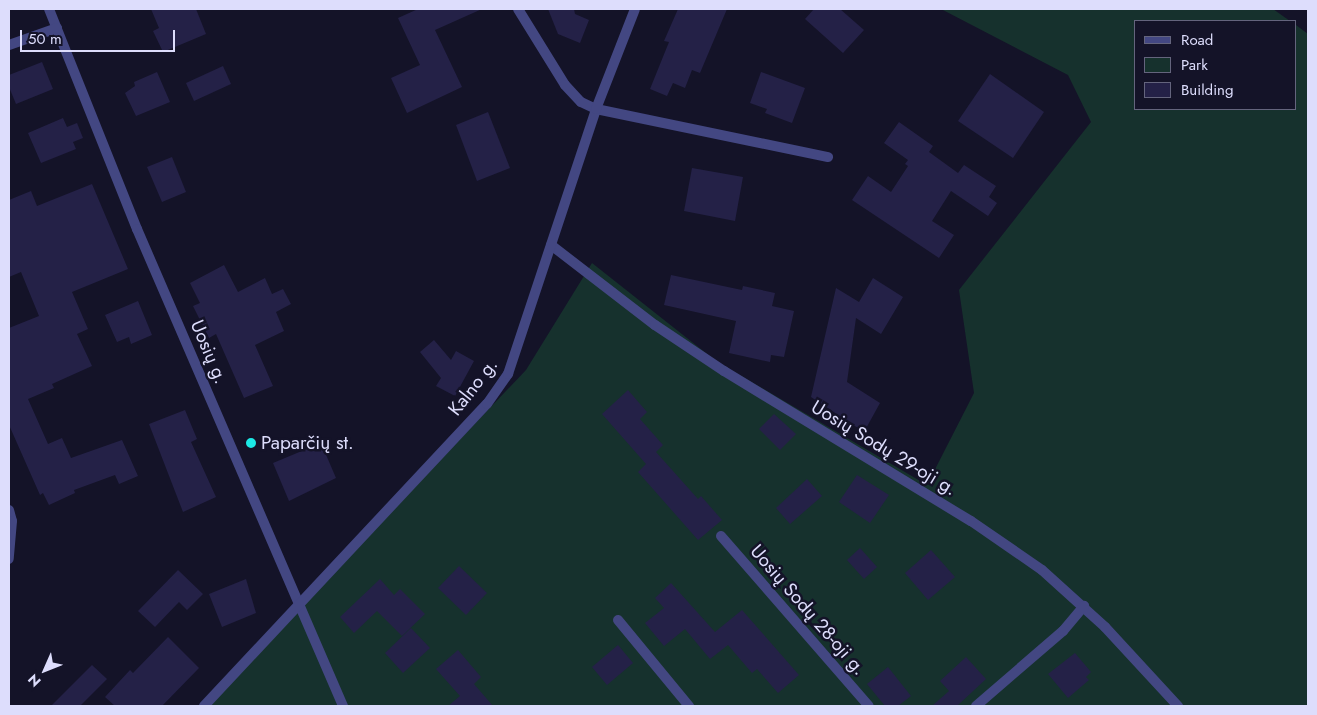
<!DOCTYPE html>
<meta charset="utf-8">
<style>
body{margin:0}
#map{position:relative;width:1317px;height:715px;overflow:hidden;background:#141328;font-family:Jost,sans-serif}
div>[style]{position:absolute}
.green>*{inset:0;background:#16312d}
.building>*{inset:0;background:#242147}
.street>*{height:10px;margin:-5px;padding:0 5px;transform-origin:5px;border-radius:5px;background:#434782}
.dots>*{width:14px;height:14px;translate:-50% -50%;box-sizing:border-box;border:2px solid #141328;border-radius:50%}
span{translate:-50% -50%;white-space:nowrap;text-align:center;line-height:1.15;-webkit-text-stroke:5px #141328;paint-order:stroke}
.street-label{font-size:19px;color:#ddddfc}
.poi-label{font-size:19px;color:#ddddfc}
.left{translate:0 -50%;text-align:left}
.frame{position:absolute;inset:0;border:10px solid #ddddfc;pointer-events:none}
.legend{position:absolute;left:1134px;top:20px;width:162px;height:90px;box-sizing:border-box;background:#141328;border:1px solid #64647d;margin:0;padding:6px 9px;list-style:none;font-size:15px;color:#ddddfc}
.legend li{display:flex;align-items:center;gap:10px;height:25px}
.legend b{width:25px;border:1px solid #64647d}
.north{position:absolute;left:20px;top:645px;width:50px;height:50px;-webkit-text-stroke:4px #141328;paint-order:stroke;rotate:226deg;font-size:14px;font-weight:700;line-height:20px;text-align:center;color:#ddddfc}
.north::after{content:'';display:block;margin:auto;width:18px;height:22px;background:#ddddfc;clip-path:polygon(50% 0,100% 100%,50% 72%,0 100%)}
.scale{position:absolute;left:20px;top:30px;width:155px;height:22px;box-sizing:border-box;border:2px solid #ddddfc;border-top:0;padding-left:6px;font-size:15px;line-height:18px;white-space:nowrap;color:#ddddfc;-webkit-text-stroke:4px #141328;paint-order:stroke}
</style>
<div id="map">
<div class="green">
<div style="clip-path:polygon(941px 9px,1273px 9px,1290px 21px,1136px 21px,1136px 109px,1296px 109px,1296px 25px,1308px 34px,1308px 706px,206px 706px,526px 370px,592px 263px,716px 361px,927px 485px,974px 393px,959px 290px,1091px 122px,1068px 75px)"></div>
</div>
<div class="building">
<div style="clip-path:polygon(151px 9px,196px 9px,206px 34px,163px 52px,153px 31px,159px 28px)"></div>
<div style="clip-path:polygon(418px 9px,482px 9px,435px 30px,462px 87px,407px 113px,391px 78px,420px 65px,398px 18px)"></div>
<div style="clip-path:polygon(548px 9px,574px 9px,575px 14px,589px 20px,580px 43px,558px 34px)"></div>
<div style="clip-path:polygon(678px 9px,727px 9px,700px 73px,692px 70px,685px 88px,673px 83px,667px 96px,650px 89px,669px 42px,664px 41px)"></div>
<div style="clip-path:polygon(814px 9px,840px 9px,864px 30px,843px 53px,805px 19px)"></div>
<div style="clip-path:polygon(42px 62px,53px 89px,16px 104px,9px 87px,9px 75px)"></div>
<div style="clip-path:polygon(223px 66px,231px 84px,194px 101px,186px 83px)"></div>
<div style="clip-path:polygon(157px 72px,170px 102px,136px 116px,125px 93px,135px 86px,134px 82px)"></div>
<div style="clip-path:polygon(761px 72px,805px 88px,792px 123px,765px 113px,767px 109px,750px 103px)"></div>
<div style="clip-path:polygon(990px 74px,1044px 112px,1013px 158px,958px 121px)"></div>
<div style="clip-path:polygon(488px 112px,510px 168px,477px 181px,456px 125px)"></div>
<div style="clip-path:polygon(63px 118px,67px 127px,77px 123px,83px 138px,73px 142px,76px 149px,41px 163px,28px 133px)"></div>
<div style="clip-path:polygon(899px 122px,933px 146px,929px 152px,958px 173px,964px 165px,996px 186px,989px 197px,997px 203px,988px 216px,951px 191px,932px 221px,954px 235px,939px 258px,852px 200px,868px 176px,891px 192px,908px 166px,905px 164px,908px 160px,884px 143px)"></div>
<div style="clip-path:polygon(172px 157px,186px 192px,162px 202px,147px 167px)"></div>
<div style="clip-path:polygon(692px 168px,743px 177px,735px 221px,684px 211px)"></div>
<div style="clip-path:polygon(92px 184px,128px 269px,72px 292px,88px 329px,77px 334px,92px 366px,52px 384px,54px 388px,28px 399px,48px 444px,62px 438px,71px 458px,122px 440px,138px 476px,119px 484px,115px 475px,74px 490px,75px 493px,49px 505px,43px 493px,40px 495px,9px 425px,9px 328px,39px 316px,21px 272px,9px 277px,9px 200px,31px 191px,37px 206px)"></div>
<div style="clip-path:polygon(224px 265px,238px 292px,265px 278px,272px 294px,283px 289px,291px 304px,276px 312px,284px 331px,255px 345px,273px 386px,244px 398px,216px 334px,209px 338px,193px 306px,200px 303px,190px 283px)"></div>
<div style="clip-path:polygon(671px 275px,742px 290px,743px 286px,775px 293px,772px 306px,794px 311px,784px 357px,771px 355px,770px 362px,729px 353px,736px 321px,664px 305px)"></div>
<div style="clip-path:polygon(873px 278px,903px 297px,881px 334px,856px 318px,847px 382px,880px 403px,864px 432px,811px 397px,836px 288px,859px 302px)"></div>
<div style="clip-path:polygon(138px 301px,152px 335px,131px 344px,129px 337px,117px 342px,105px 315px)"></div>
<div style="clip-path:polygon(434px 340px,451px 360px,456px 351px,474px 361px,455px 396px,436px 386px,441px 378px,420px 352px)"></div>
<div style="clip-path:polygon(628px 390px,647px 412px,640px 419px,663px 445px,656px 452px,698px 499px,701px 496px,722px 520px,698px 540px,638px 472px,646px 464px,602px 414px)"></div>
<div style="clip-path:polygon(185px 410px,197px 439px,191px 442px,216px 497px,183px 512px,149px 424px)"></div>
<div style="clip-path:polygon(774px 414px,796px 434px,780px 450px,759px 429px)"></div>
<div style="clip-path:polygon(321px 443px,336px 478px,289px 501px,273px 463px)"></div>
<div style="clip-path:polygon(857px 475px,889px 495px,870px 523px,839px 502px)"></div>
<div style="clip-path:polygon(807px 479px,822px 496px,790px 524px,776px 508px)"></div>
<div style="clip-path:polygon(860px 548px,877px 567px,864px 579px,847px 560px)"></div>
<div style="clip-path:polygon(931px 550px,955px 577px,928px 600px,905px 573px)"></div>
<div style="clip-path:polygon(459px 566px,487px 593px,466px 615px,438px 588px)"></div>
<div style="clip-path:polygon(178px 570px,203px 594px,187px 610px,179px 602px,155px 627px,138px 611px)"></div>
<div style="clip-path:polygon(246px 579px,256px 613px,222px 627px,209px 594px)"></div>
<div style="clip-path:polygon(380px 579px,394px 595px,400px 589px,425px 614px,402px 636px,377px 611px,354px 633px,340px 617px)"></div>
<div style="clip-path:polygon(671px 583px,715px 632px,742px 610px,799px 675px,778px 693px,757px 669px,752px 673px,728px 645px,710px 659px,685px 629px,664px 646px,645px 623px,664px 608px,655px 598px)"></div>
<div style="clip-path:polygon(411px 628px,430px 648px,403px 673px,385px 653px)"></div>
<div style="clip-path:polygon(168px 637px,199px 668px,162px 706px,115px 706px,105px 697px,130px 670px,133px 673px)"></div>
<div style="clip-path:polygon(618px 645px,633px 663px,607px 685px,592px 667px)"></div>
<div style="clip-path:polygon(458px 650px,481px 677px,474px 684px,493px 706px,448px 706px,460px 696px,436px 669px)"></div>
<div style="clip-path:polygon(1075px 653px,1091px 672px,1086px 677px,1089px 680px,1068px 698px,1048px 674px)"></div>
<div style="clip-path:polygon(966px 657px,986px 679px,957px 706px,932px 706px,949px 691px,940px 681px)"></div>
<div style="clip-path:polygon(92px 665px,107px 679px,80px 706px,51px 706px)"></div>
<div style="clip-path:polygon(888px 667px,911px 696px,898px 706px,885px 706px,867px 684px)"></div>
</div>
<div class="street">
<div style="left:49px;top:9px;width:237px;rotate:68.2deg"></div>
<div style="left:137px;top:229px;width:520px;rotate:66.64deg"></div>
<div style="left:518px;top:9px;width:89px;rotate:58.3deg"></div>
<div style="left:565px;top:85px;width:23px;rotate:47deg"></div>
<div style="left:581px;top:102px;width:17px;rotate:25deg"></div>
<div style="left:596px;top:109px;width:237px;rotate:11.7deg"></div>
<div style="left:9px;top:45px;width:51px;rotate:-19.5deg"></div>
<div style="left:551px;top:245px;width:131px;rotate:37.6deg"></div>
<div style="left:655px;top:325px;width:83px;rotate:33.7deg"></div>
<div style="left:724px;top:371px;width:289px;rotate:31.3deg"></div>
<div style="left:971px;top:521px;width:86px;rotate:34.6deg"></div>
<div style="left:1042px;top:570px;width:85px;rotate:42.1deg"></div>
<div style="left:1105px;top:627px;width:108px;rotate:47.3deg"></div>
<div style="left:9px;top:510px;width:11px;rotate:75deg"></div>
<div style="left:12px;top:521px;width:38px;rotate:95deg"></div>
<div style="left:721px;top:536px;width:225px;rotate:49deg"></div>
<div style="left:618px;top:620px;width:112px;rotate:50.5deg"></div>
<div style="left:204px;top:706px;width:414px;rotate:-46.9deg"></div>
<div style="left:487px;top:404px;width:37px;rotate:-55deg"></div>
<div style="left:508px;top:374px;width:279px;rotate:-71.6deg"></div>
<div style="left:596px;top:109px;width:107px;rotate:-68.7deg"></div>
<div style="left:976px;top:706px;width:115px;rotate:-40.8deg"></div>
<div style="left:1063px;top:631px;width:33px;rotate:-50deg"></div>
</div>
<div class="dots">
<div style="left:251px;top:443px;background:#1ce9e6"></div>
</div>
<div class="street-label">
<span style="left:209px;top:352px;rotate:67deg">Uosių g.</span>
<span style="left:473px;top:387px;rotate:-52deg">Kalno g.</span>
<span style="left:884px;top:448px;rotate:31deg">Uosių Sodų 29-oji g.</span>
<span style="left:808px;top:610px;rotate:49deg">Uosių Sodų 28-oji g.</span>
</div>
<div class="poi-label">
<span class="left" style="left:261px;top:443px">Paparčių st.</span>
</div>
<div class="frame"></div>
<ul class="legend">
<li><b style="height:6px;background:#434782"></b>Road</li>
<li><b style="height:14px;background:#16312d"></b>Park</li>
<li><b style="height:14px;background:#242147"></b>Building</li>
</ul>
<div class="north">N</div>
<div class="scale">50 m</div>
</div>
